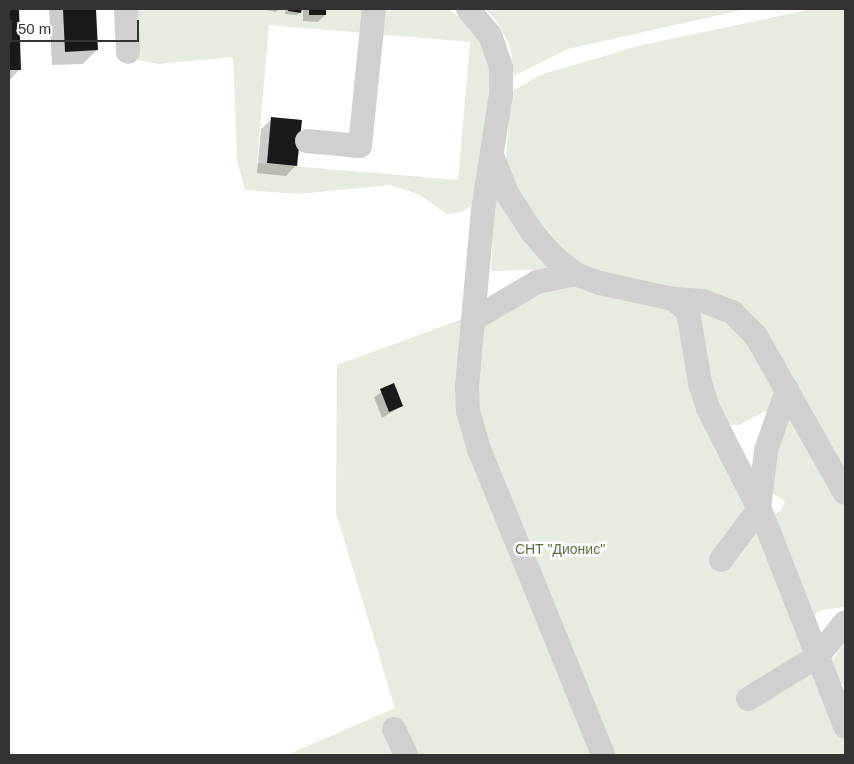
<!DOCTYPE html>
<meta charset="utf-8">
<style>
body{margin:0}
#map{position:relative;width:854px;height:764px;overflow:hidden;background:#fff;font-family:Arial,sans-serif}
div>[style]{position:absolute}
.green>*{inset:0;background:#e6ecdf}
.shadow>*{inset:0;background:#0003}
.building>*{inset:0;background:#1a1a1a}
.minor>*{height:24px;margin:-12px;padding:0 12px;transform-origin:12px;border-radius:12px;background:#d0d0d0}
span{translate:-50% -50%;white-space:nowrap;text-align:center;line-height:1.15;-webkit-text-stroke:5px #fff;paint-order:stroke}
.park-label{font-size:14px;color:#56703f}
.frame{position:absolute;inset:0;border:10px solid #333;pointer-events:none}
.scale{position:absolute;left:10px;top:20px;width:129px;height:22px;box-sizing:border-box;border:2px solid #333;border-top:0;padding-left:6px;font-size:15px;line-height:18px;white-space:nowrap;color:#333;-webkit-text-stroke:4px #fff;paint-order:stroke}
</style>
<div id="map">
<div class="green">
<div style="clip-path:polygon(132px 9px,288px 9px,301px 13px,302px 9px,309px 9px,309px 15px,326px 15px,326px 9px,364px 9px,363px 33px,269px 25px,257px 163px,458px 180px,470px 42px,378px 34px,381px 9px,449px 9px,476px 32px,489px 60px,492px 103px,475px 202px,462px 212px,447px 214px,418px 194px,390px 185px,299px 194px,245px 190px,237px 160px,233px 57px,158px 64px,134px 59px)"></div>
<div style="clip-path:polygon(485px 9px,746px 9px,568px 49px,514px 76px,510px 46px,497px 21px)"></div>
<div style="clip-path:polygon(812px 9px,845px 9px,845px 479px,743px 308px,697px 310px,737px 325px,773px 381px,774px 398px,769px 409px,740px 425px,730px 425px,769px 519px,781px 510px,785px 501px,768px 491px,771px 463px,793px 409px,845px 505px,845px 607px,821px 610px,810px 619px,830px 665px,845px 639px,845px 687px,836px 679px,845px 704px,845px 755px,287px 755px,395px 708px,336px 513px,337px 365px,593px 271px,579px 266px,554px 245px,505px 172px,511px 92px,540px 75px,638px 46px)"></div>
<div style="clip-path:polygon(498px 194px,557px 269px,491px 271px,494px 203px)"></div>
</div>
<div class="shadow">
<div style="clip-path:polygon(9px 9px,18px 9px,20px 69px,9px 81px)"></div>
<div style="clip-path:polygon(49px 9px,95px 9px,97px 50px,83px 64px,52px 65px)"></div>
<div style="clip-path:polygon(261px 9px,279px 9px,276px 12px)"></div>
<div style="clip-path:polygon(286px 9px,300px 9px,300px 12px,297px 15px,285px 14px)"></div>
<div style="clip-path:polygon(303px 9px,325px 9px,325px 15px,318px 22px,303px 21px)"></div>
<div style="clip-path:polygon(272px 119px,296px 165px,286px 176px,257px 173px,261px 129px)"></div>
<div style="clip-path:polygon(394px 385px,402px 406px,382px 418px,374px 397px)"></div>
</div>
<div class="building">
<div style="clip-path:polygon(9px 9px,19px 9px,21px 70px,9px 70px)"></div>
<div style="clip-path:polygon(63px 9px,96px 9px,98px 50px,65px 52px)"></div>
<div style="clip-path:polygon(288px 9px,302px 9px,301px 13px,288px 11px)"></div>
<div style="clip-path:polygon(309px 9px,326px 9px,326px 15px,309px 15px)"></div>
<div style="clip-path:polygon(271px 117px,302px 120px,297px 166px,267px 163px)"></div>
<div style="clip-path:polygon(394px 383px,403px 406px,389px 412px,380px 389px)"></div>
</div>
<div class="minor">
<div style="left:126px;top:9px;width:43px;rotate:87.3deg"></div>
<div style="left:468px;top:9px;width:34px;rotate:50deg"></div>
<div style="left:490px;top:35px;width:34px;rotate:71deg"></div>
<div style="left:501px;top:67px;width:27px;rotate:90deg"></div>
<div style="left:501px;top:94px;width:117px;rotate:98.8deg"></div>
<div style="left:483px;top:210px;width:176px;rotate:95.2deg"></div>
<div style="left:467px;top:385px;width:26px;rotate:88deg"></div>
<div style="left:468px;top:411px;width:40px;rotate:74deg"></div>
<div style="left:479px;top:449px;width:330px;rotate:67.9deg"></div>
<div style="left:307px;top:141px;width:53px;rotate:5.4deg"></div>
<div style="left:360px;top:146px;width:138px;rotate:-84.2deg"></div>
<div style="left:493px;top:158px;width:40px;rotate:68deg"></div>
<div style="left:508px;top:195px;width:44px;rotate:57deg"></div>
<div style="left:532px;top:232px;width:32px;rotate:49deg"></div>
<div style="left:553px;top:256px;width:28px;rotate:39deg"></div>
<div style="left:673px;top:299px;width:30px;rotate:4deg"></div>
<div style="left:703px;top:301px;width:31px;rotate:21deg"></div>
<div style="left:732px;top:312px;width:34px;rotate:45deg"></div>
<div style="left:756px;top:336px;width:180px;rotate:60.5deg"></div>
<div style="left:474px;top:319px;width:73px;rotate:-30.4deg"></div>
<div style="left:537px;top:282px;width:39px;rotate:-12deg"></div>
<div style="left:575px;top:274px;width:27px;rotate:20deg"></div>
<div style="left:600px;top:283px;width:75px;rotate:12.4deg"></div>
<div style="left:673px;top:299px;width:19px;rotate:39deg"></div>
<div style="left:688px;top:311px;width:73px;rotate:80.5deg"></div>
<div style="left:700px;top:383px;width:26px;rotate:72deg"></div>
<div style="left:708px;top:408px;width:122px;rotate:63.2deg"></div>
<div style="left:763px;top:517px;width:225px;rotate:68.6deg"></div>
<div style="left:721px;top:560px;width:64px;rotate:-53.3deg"></div>
<div style="left:759px;top:509px;width:59px;rotate:-83.2deg"></div>
<div style="left:766px;top:450px;width:64px;rotate:-70.7deg"></div>
<div style="left:748px;top:699px;width:82px;rotate:-31.6deg"></div>
<div style="left:818px;top:656px;width:43px;rotate:-51.5deg"></div>
<div style="left:394px;top:729px;width:29px;rotate:65deg"></div>
</div>
<div class="park-label">
<span style="left:560px;top:549px">СНТ "Дионис"</span>
</div>
<div class="frame"></div>
<div class="scale">50 m</div>
</div>
